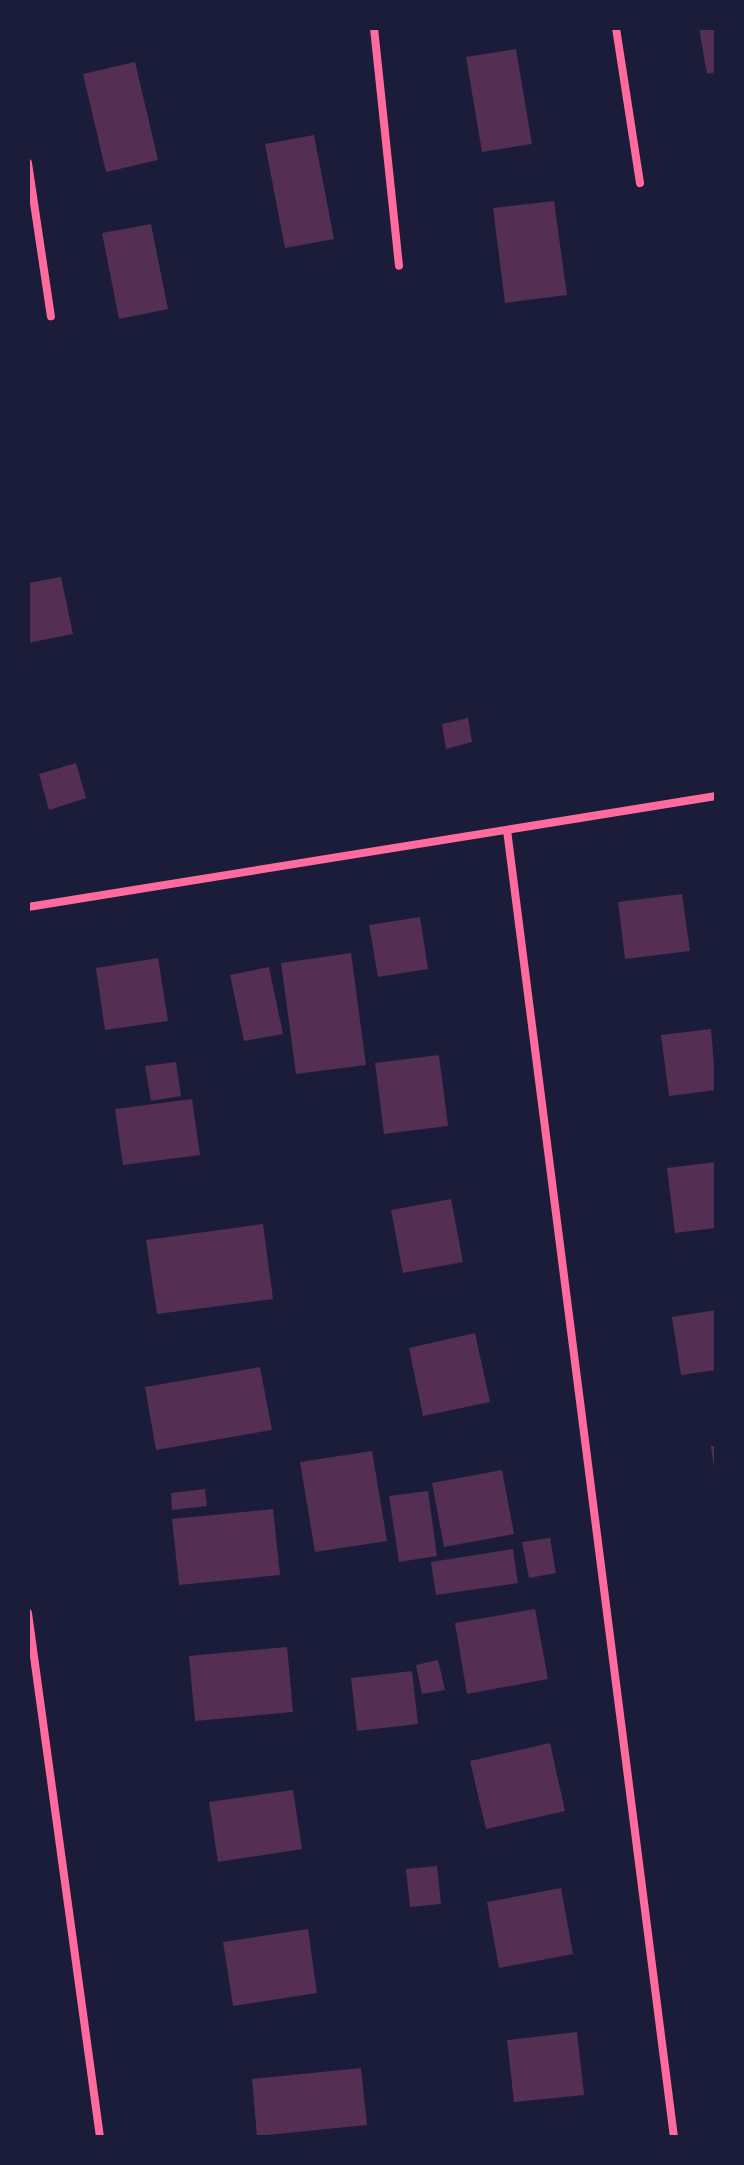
<!DOCTYPE html>
<style>
body{margin:0}
#map{position:relative;width:744px;height:2165px;overflow:hidden;background:#1b1b3a;font-family:Raleway,sans-serif}
div>[style]{position:absolute}
.building>*{inset:0;background:#542f53}
.minor>*{height:8px;margin:-4px;padding:0 4px;transform-origin:4px;border-radius:4px;background:#ff6b9d}
span{translate:-50% -50%;white-space:nowrap;text-align:center;line-height:1.15;-webkit-text-stroke:6px #1b1b3a;paint-order:stroke}
.frame{position:absolute;inset:0;border:30px solid #1b1b3a;pointer-events:none}
</style>
<div id="map">
<div class="building">
<div style="clip-path:polygon(699px 28px,716px 28px,716px 72px,707px 74px)"></div>
<div style="clip-path:polygon(516px 49px,532px 144px,482px 152px,466px 57px)"></div>
<div style="clip-path:polygon(135px 62px,158px 160px,106px 172px,83px 74px)"></div>
<div style="clip-path:polygon(314px 135px,334px 239px,285px 248px,265px 144px)"></div>
<div style="clip-path:polygon(554px 201px,567px 295px,505px 303px,493px 208px)"></div>
<div style="clip-path:polygon(151px 224px,168px 309px,119px 319px,102px 233px)"></div>
<div style="clip-path:polygon(61px 577px,73px 634px,28px 643px,28px 583px)"></div>
<div style="clip-path:polygon(468px 718px,472px 742px,446px 749px,442px 724px)"></div>
<div style="clip-path:polygon(76px 763px,86px 798px,49px 810px,39px 774px)"></div>
<div style="clip-path:polygon(682px 894px,690px 951px,625px 959px,618px 902px)"></div>
<div style="clip-path:polygon(420px 917px,428px 969px,378px 977px,369px 925px)"></div>
<div style="clip-path:polygon(351px 953px,366px 1065px,296px 1074px,281px 963px)"></div>
<div style="clip-path:polygon(158px 958px,168px 1021px,105px 1030px,96px 968px)"></div>
<div style="clip-path:polygon(269px 967px,283px 1034px,244px 1041px,230px 975px)"></div>
<div style="clip-path:polygon(711px 1029px,716px 1090px,669px 1096px,661px 1035px)"></div>
<div style="clip-path:polygon(439px 1055px,448px 1126px,384px 1134px,375px 1063px)"></div>
<div style="clip-path:polygon(176px 1062px,181px 1096px,151px 1101px,145px 1066px)"></div>
<div style="clip-path:polygon(192px 1099px,200px 1155px,123px 1165px,115px 1109px)"></div>
<div style="clip-path:polygon(716px 1162px,716px 1228px,675px 1233px,667px 1168px)"></div>
<div style="clip-path:polygon(451px 1199px,463px 1262px,403px 1273px,391px 1210px)"></div>
<div style="clip-path:polygon(263px 1224px,273px 1299px,157px 1314px,146px 1240px)"></div>
<div style="clip-path:polygon(716px 1310px,716px 1370px,681px 1375px,672px 1317px)"></div>
<div style="clip-path:polygon(475px 1333px,490px 1402px,423px 1416px,409px 1348px)"></div>
<div style="clip-path:polygon(260px 1367px,272px 1430px,156px 1450px,145px 1387px)"></div>
<div style="clip-path:polygon(711px 1446px,716px 1446px,716px 1468px,714px 1468px)"></div>
<div style="clip-path:polygon(372px 1451px,387px 1541px,315px 1552px,300px 1462px)"></div>
<div style="clip-path:polygon(502px 1470px,514px 1534px,444px 1547px,432px 1483px)"></div>
<div style="clip-path:polygon(205px 1489px,207px 1506px,172px 1510px,171px 1493px)"></div>
<div style="clip-path:polygon(428px 1491px,437px 1556px,399px 1562px,389px 1496px)"></div>
<div style="clip-path:polygon(273px 1509px,280px 1575px,179px 1585px,172px 1519px)"></div>
<div style="clip-path:polygon(550px 1538px,556px 1573px,529px 1578px,522px 1542px)"></div>
<div style="clip-path:polygon(513px 1549px,518px 1583px,436px 1595px,431px 1562px)"></div>
<div style="clip-path:polygon(535px 1609px,548px 1679px,467px 1694px,455px 1623px)"></div>
<div style="clip-path:polygon(287px 1647px,293px 1712px,195px 1721px,189px 1656px)"></div>
<div style="clip-path:polygon(438px 1660px,445px 1690px,422px 1694px,416px 1665px)"></div>
<div style="clip-path:polygon(412px 1671px,418px 1724px,357px 1731px,351px 1678px)"></div>
<div style="clip-path:polygon(550px 1743px,565px 1811px,486px 1829px,470px 1761px)"></div>
<div style="clip-path:polygon(293px 1790px,302px 1849px,218px 1862px,209px 1802px)"></div>
<div style="clip-path:polygon(437px 1866px,441px 1904px,410px 1907px,406px 1869px)"></div>
<div style="clip-path:polygon(561px 1888px,573px 1954px,499px 1968px,487px 1902px)"></div>
<div style="clip-path:polygon(308px 1929px,317px 1993px,233px 2006px,223px 1942px)"></div>
<div style="clip-path:polygon(577px 2032px,584px 2095px,514px 2102px,507px 2040px)"></div>
<div style="clip-path:polygon(361px 2068px,367px 2125px,257px 2136px,252px 2079px)"></div>
</div>
<div class="minor">
<div style="left:374px;top:28px;width:239px;rotate:84deg"></div>
<div style="left:616px;top:28px;width:157px;rotate:81.2deg"></div>
<div style="left:28px;top:163px;width:155px;rotate:81.5deg"></div>
<div style="left:507px;top:830px;width:1318px;rotate:82.72deg"></div>
<div style="left:28px;top:907px;width:697px;rotate:-9.16deg"></div>
<div style="left:28px;top:1613px;width:529px;rotate:82.18deg"></div>
</div>
<div class="frame"></div>
</div>
